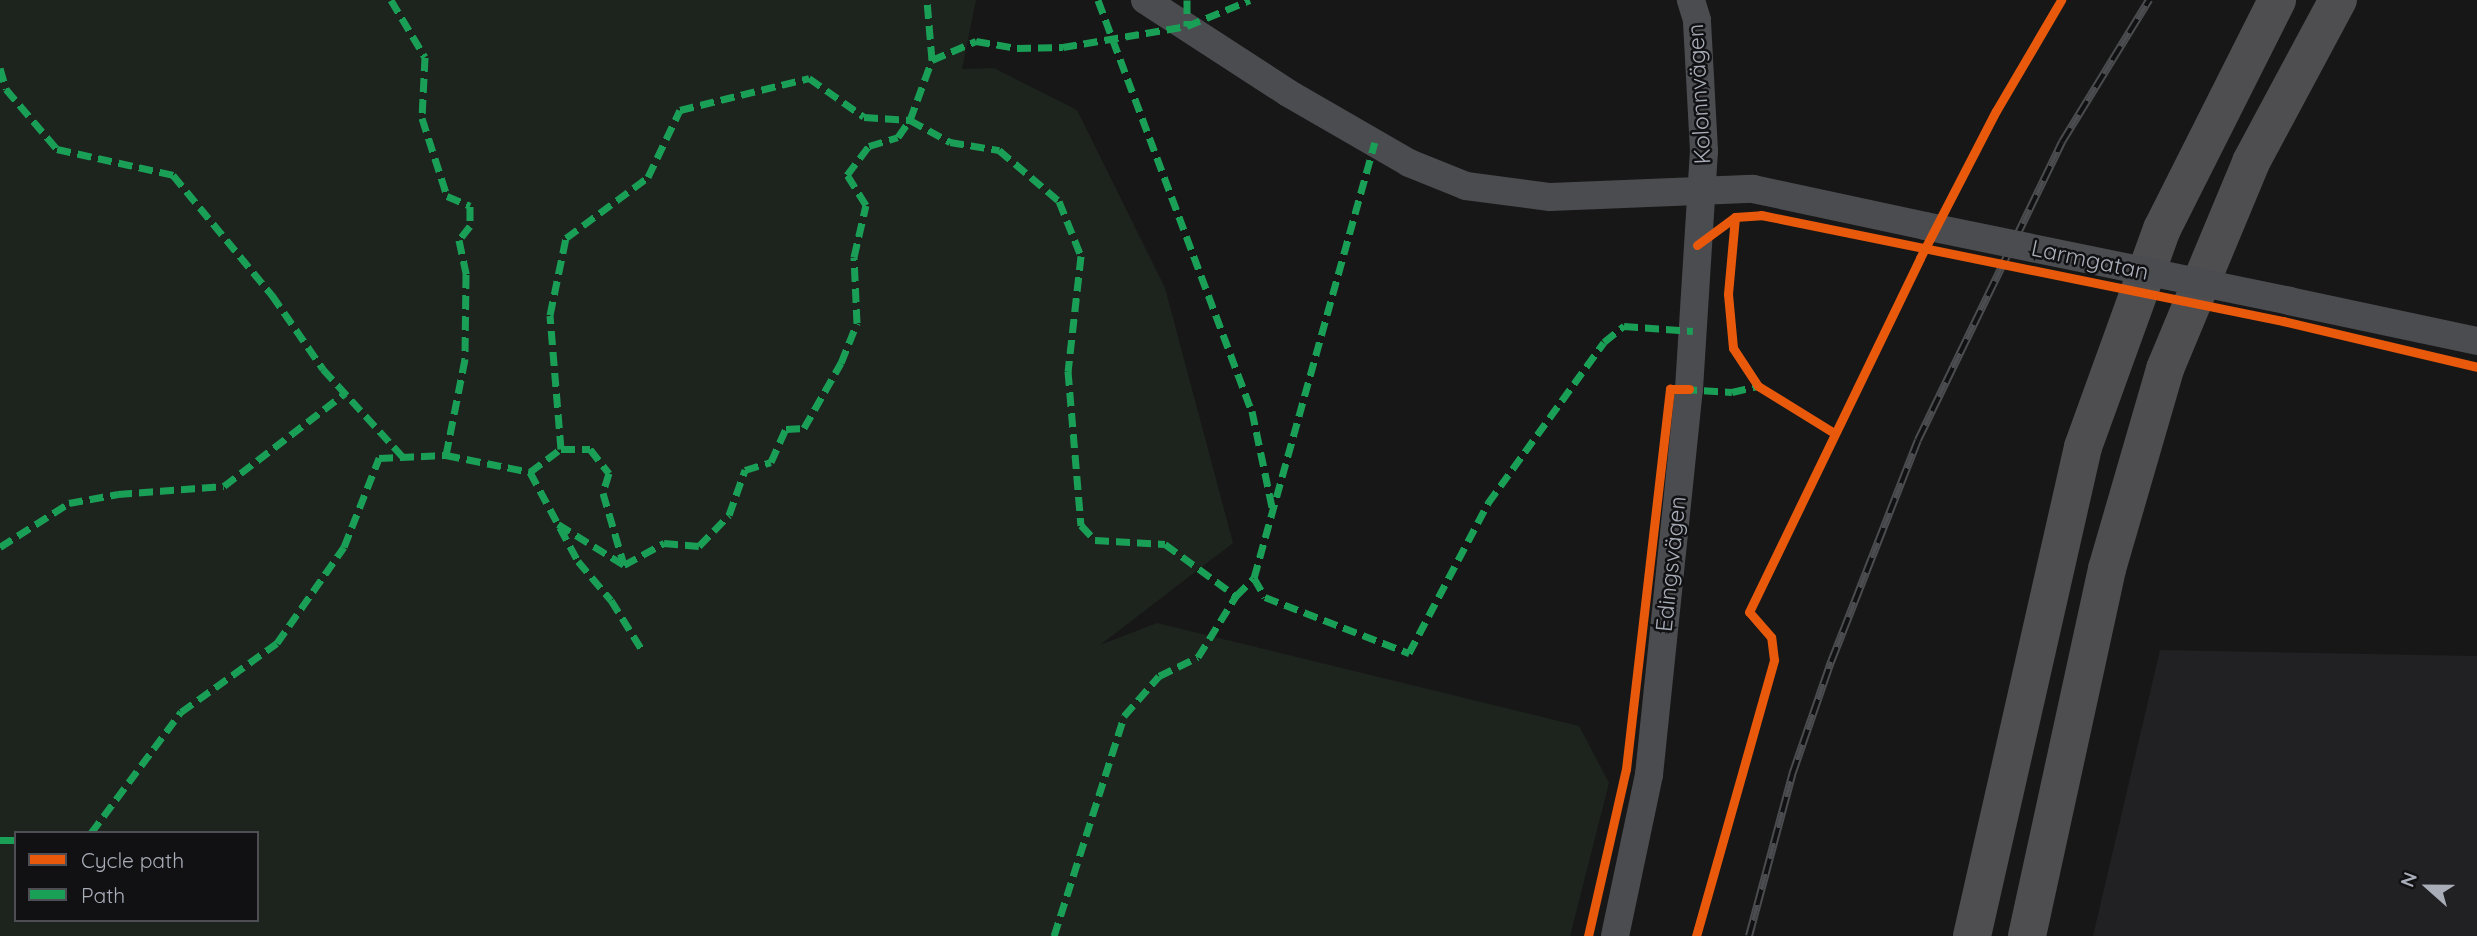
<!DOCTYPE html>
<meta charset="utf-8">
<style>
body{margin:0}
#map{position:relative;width:2477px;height:936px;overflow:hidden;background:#171717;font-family:Quicksand,sans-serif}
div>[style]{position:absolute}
.built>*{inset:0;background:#212123}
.green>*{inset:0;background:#1d241e}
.minor>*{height:28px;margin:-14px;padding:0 14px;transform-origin:14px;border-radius:14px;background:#4b4c50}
.highway>*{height:38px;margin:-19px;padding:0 19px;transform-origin:19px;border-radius:19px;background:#4e4e51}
.rail>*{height:8px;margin-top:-4px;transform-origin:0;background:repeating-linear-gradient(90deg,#111113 0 16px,#4b4c4f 0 32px);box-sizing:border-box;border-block:2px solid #4b4c4f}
.minor-bridge>*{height:28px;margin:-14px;padding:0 14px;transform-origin:14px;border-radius:14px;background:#4b4c50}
.quiet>*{height:7px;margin-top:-3.5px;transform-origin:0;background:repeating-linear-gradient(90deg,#1a9f57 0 14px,transparent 0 21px)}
.cycleway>*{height:9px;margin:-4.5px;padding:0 4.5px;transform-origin:4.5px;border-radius:4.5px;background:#e8590c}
span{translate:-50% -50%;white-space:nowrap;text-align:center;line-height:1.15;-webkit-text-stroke:5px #111113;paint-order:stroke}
.street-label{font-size:23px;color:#a8adb8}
.legend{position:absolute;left:14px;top:831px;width:245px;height:91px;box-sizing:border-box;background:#111113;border:2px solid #4d4f55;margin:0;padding:9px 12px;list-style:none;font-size:21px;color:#a8adb8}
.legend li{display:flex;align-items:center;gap:14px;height:35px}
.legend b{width:35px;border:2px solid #4d4f55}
.north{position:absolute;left:2393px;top:852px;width:70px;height:70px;-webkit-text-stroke:5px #111113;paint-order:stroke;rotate:291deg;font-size:19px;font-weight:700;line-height:28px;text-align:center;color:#a8adb8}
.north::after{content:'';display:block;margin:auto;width:24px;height:32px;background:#a8adb8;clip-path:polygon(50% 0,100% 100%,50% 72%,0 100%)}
</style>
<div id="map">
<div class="built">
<div style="clip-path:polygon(2160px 650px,2477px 656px,2477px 936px,2093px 936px)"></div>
</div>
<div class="green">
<div style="clip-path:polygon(evenodd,0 0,976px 0,962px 69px,994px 68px,1077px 110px,1165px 288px,1233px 543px,1100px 645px,1157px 623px,1579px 726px,1609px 783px,1570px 936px,0 936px,0 0,16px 833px,257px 833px,257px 920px,16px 920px,16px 833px)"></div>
</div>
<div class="minor">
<div style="left:1145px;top:0;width:171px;rotate:33deg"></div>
<div style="left:1288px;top:93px;width:140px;rotate:30deg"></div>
<div style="left:1409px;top:163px;width:61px;rotate:22deg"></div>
<div style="left:1466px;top:186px;width:85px;rotate:7.5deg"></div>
<div style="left:1550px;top:197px;width:203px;rotate:-2.3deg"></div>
<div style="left:1753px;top:189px;width:176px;rotate:12.1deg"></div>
<div style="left:2289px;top:301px;width:192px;rotate:12deg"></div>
<div style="left:1615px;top:936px;width:165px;rotate:-78.1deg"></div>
<div style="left:1649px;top:775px;width:388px;rotate:-84.1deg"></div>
<div style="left:1689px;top:389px;width:238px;rotate:-86.4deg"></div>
<div style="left:1704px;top:151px;width:131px;rotate:-93.1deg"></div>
<div style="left:1697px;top:20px;width:21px;rotate:-107deg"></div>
</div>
<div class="highway">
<div style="left:1972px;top:936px;width:501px;rotate:-77.21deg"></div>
<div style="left:2083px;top:447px;width:232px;rotate:-70.1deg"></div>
<div style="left:2162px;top:229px;width:256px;rotate:-63.3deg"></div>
<div style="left:2027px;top:936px;width:376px;rotate:-77.7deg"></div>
<div style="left:2107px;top:569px;width:208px;rotate:-73.8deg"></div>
<div style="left:2165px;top:369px;width:224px;rotate:-67.4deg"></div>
<div style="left:2251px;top:162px;width:184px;rotate:-61.8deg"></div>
</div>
<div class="rail">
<div style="left:1749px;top:936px;width:167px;rotate:-75deg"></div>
<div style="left:1792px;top:775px;width:120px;rotate:-71deg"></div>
<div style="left:1831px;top:662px;width:238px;rotate:-68.6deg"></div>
<div style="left:1918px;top:440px;width:331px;rotate:-64.2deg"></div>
<div style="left:2062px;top:142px;width:167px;rotate:-58.5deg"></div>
</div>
<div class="minor-bridge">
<div style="left:1925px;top:226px;width:372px;rotate:11.6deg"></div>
</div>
<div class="quiet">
<div style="left:391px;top:0;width:66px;rotate:59.2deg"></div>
<div style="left:425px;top:57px;width:61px;rotate:92.8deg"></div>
<div style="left:422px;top:118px;width:82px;rotate:72.2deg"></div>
<div style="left:447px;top:196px;width:25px;rotate:23deg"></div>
<div style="left:470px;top:206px;width:20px;rotate:90deg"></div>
<div style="left:470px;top:226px;width:18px;rotate:128deg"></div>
<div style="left:459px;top:240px;width:35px;rotate:78deg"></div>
<div style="left:466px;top:274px;width:85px;rotate:90.7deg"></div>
<div style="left:465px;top:359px;width:98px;rotate:101.2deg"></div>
<div style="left:1098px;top:0;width:439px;rotate:69.5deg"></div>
<div style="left:1252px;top:411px;width:98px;rotate:78.2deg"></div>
<div style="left:1187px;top:0;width:26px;rotate:90deg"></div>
<div style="left:932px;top:60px;width:48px;rotate:-23.4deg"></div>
<div style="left:976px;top:41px;width:42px;rotate:9.7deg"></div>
<div style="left:1017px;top:48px;width:46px;rotate:-1.2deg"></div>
<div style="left:1063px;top:47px;width:126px;rotate:-9.6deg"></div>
<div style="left:1187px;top:26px;width:68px;rotate:-22.4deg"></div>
<div style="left:0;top:68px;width:22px;rotate:74deg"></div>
<div style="left:6px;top:89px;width:79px;rotate:49.6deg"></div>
<div style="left:57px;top:149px;width:119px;rotate:12.6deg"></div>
<div style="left:173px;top:175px;width:156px;rotate:50.5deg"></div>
<div style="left:272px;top:295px;width:90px;rotate:55.4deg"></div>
<div style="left:323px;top:369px;width:119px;rotate:47.7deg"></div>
<div style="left:1683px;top:389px;width:49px;rotate:3.5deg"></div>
<div style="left:1732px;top:392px;width:27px;rotate:-13deg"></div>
<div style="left:561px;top:449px;width:29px"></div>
<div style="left:590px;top:449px;width:31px;rotate:52deg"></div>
<div style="left:609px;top:473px;width:21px;rotate:107deg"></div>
<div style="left:603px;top:493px;width:75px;rotate:73.7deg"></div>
<div style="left:530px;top:472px;width:101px;rotate:61.7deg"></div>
<div style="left:578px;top:561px;width:51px;rotate:49.8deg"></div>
<div style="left:611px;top:600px;width:62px;rotate:58.1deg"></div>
<div style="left:558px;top:524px;width:78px;rotate:31.8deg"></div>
<div style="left:624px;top:565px;width:46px;rotate:-28.8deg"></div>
<div style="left:664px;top:543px;width:35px;rotate:5deg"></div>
<div style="left:699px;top:546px;width:43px;rotate:-45.9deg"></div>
<div style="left:729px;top:515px;width:48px;rotate:-70.4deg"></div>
<div style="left:745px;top:470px;width:27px;rotate:-17deg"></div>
<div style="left:771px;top:462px;width:36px;rotate:-66deg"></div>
<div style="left:786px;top:429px;width:18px;rotate:-3deg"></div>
<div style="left:804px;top:428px;width:75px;rotate:-60.4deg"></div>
<div style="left:841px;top:363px;width:43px;rotate:-68.2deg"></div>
<div style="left:857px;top:323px;width:66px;rotate:-92.6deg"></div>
<div style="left:854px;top:257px;width:53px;rotate:-77deg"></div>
<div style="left:866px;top:205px;width:36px;rotate:-122deg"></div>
<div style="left:847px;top:175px;width:36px;rotate:-53deg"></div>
<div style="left:869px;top:146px;width:30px;rotate:-17deg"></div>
<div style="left:898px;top:137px;width:21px;rotate:-55deg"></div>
<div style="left:910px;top:120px;width:46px;rotate:28.8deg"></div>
<div style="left:950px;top:142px;width:50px;rotate:9.3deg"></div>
<div style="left:999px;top:150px;width:79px;rotate:40.4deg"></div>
<div style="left:1059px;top:201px;width:59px;rotate:68.2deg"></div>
<div style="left:1081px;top:256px;width:116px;rotate:96.4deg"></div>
<div style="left:1068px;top:371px;width:155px;rotate:85.2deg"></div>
<div style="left:1081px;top:525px;width:21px;rotate:47deg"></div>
<div style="left:1095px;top:540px;width:70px;rotate:3.3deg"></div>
<div style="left:1165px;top:544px;width:88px;rotate:36.2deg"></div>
<div style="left:0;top:547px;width:82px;rotate:-32.5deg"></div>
<div style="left:69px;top:503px;width:50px;rotate:-10.4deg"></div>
<div style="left:118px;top:494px;width:106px;rotate:-4.3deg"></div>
<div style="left:224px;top:486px;width:153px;rotate:-37.5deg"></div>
<div style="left:1254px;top:578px;width:22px;rotate:60deg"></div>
<div style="left:1265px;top:597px;width:155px;rotate:21.3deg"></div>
<div style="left:1409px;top:653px;width:170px;rotate:-62.2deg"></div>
<div style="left:1488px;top:503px;width:198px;rotate:-54.2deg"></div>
<div style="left:1604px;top:342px;width:26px;rotate:-39deg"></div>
<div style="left:1624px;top:326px;width:69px;rotate:4.1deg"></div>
<div style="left:91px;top:833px;width:151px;rotate:-53.4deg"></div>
<div style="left:181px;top:712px;width:118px;rotate:-35.7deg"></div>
<div style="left:277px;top:643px;width:117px;rotate:-55.1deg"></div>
<div style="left:344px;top:547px;width:96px;rotate:-68.5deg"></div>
<div style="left:379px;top:458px;width:67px;rotate:-2.6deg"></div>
<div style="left:446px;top:455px;width:86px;rotate:11.4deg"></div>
<div style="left:530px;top:472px;width:39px;rotate:-37deg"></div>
<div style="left:561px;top:449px;width:134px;rotate:-94.7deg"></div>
<div style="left:550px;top:315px;width:79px;rotate:-78.3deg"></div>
<div style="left:566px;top:238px;width:102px;rotate:-36.6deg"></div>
<div style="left:648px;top:177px;width:74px;rotate:-64.5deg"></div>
<div style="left:680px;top:110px;width:133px;rotate:-13.9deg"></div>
<div style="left:809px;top:78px;width:67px;rotate:35.3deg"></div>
<div style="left:864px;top:117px;width:46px;rotate:3.7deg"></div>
<div style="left:910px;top:120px;width:64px;rotate:-69.9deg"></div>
<div style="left:932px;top:60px;width:60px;rotate:-94.8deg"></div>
<div style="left:0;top:840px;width:16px"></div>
<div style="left:1054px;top:936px;width:231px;rotate:-72.3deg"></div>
<div style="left:1124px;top:716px;width:53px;rotate:-48.8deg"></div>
<div style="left:1159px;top:676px;width:43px;rotate:-26deg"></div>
<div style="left:1198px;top:657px;width:72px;rotate:-58.1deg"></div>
<div style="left:1236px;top:596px;width:25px;rotate:-45deg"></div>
<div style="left:1254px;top:578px;width:452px;rotate:-74.5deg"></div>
</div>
<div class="cycleway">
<div style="left:1735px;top:217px;width:77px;rotate:95.2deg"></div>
<div style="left:1728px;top:294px;width:54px;rotate:84.7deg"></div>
<div style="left:1733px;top:348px;width:45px;rotate:56.7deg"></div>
<div style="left:1758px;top:386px;width:89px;rotate:31.7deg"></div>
<div style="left:1697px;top:245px;width:47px;rotate:-36.4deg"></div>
<div style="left:1735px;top:217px;width:26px;rotate:-4deg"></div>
<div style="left:1761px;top:215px;width:533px;rotate:11.48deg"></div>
<div style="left:2283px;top:321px;width:199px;rotate:13.3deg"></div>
<div style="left:1588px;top:936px;width:171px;rotate:-77.2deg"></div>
<div style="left:1626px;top:769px;width:383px;rotate:-83.4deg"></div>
<div style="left:1670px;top:389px;width:19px"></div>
<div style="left:1696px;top:936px;width:287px;rotate:-74.2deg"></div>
<div style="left:1774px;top:660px;width:23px;rotate:-97deg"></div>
<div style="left:1771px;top:637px;width:33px;rotate:-131deg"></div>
<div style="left:1749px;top:612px;width:393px;rotate:-64.2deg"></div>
<div style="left:1920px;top:258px;width:165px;rotate:-62.7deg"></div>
<div style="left:1996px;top:111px;width:129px;rotate:-59.6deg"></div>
</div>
<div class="street-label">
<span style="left:1699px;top:94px;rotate:-93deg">Kolonnvägen</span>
<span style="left:2090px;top:260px;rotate:12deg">Larmgatan</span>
<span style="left:1671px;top:564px;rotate:-84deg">Edingsvägen</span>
</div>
<ul class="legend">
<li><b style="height:9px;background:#e8590c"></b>Cycle path</li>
<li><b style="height:9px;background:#1a9f57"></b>Path</li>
</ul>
<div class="north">N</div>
</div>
